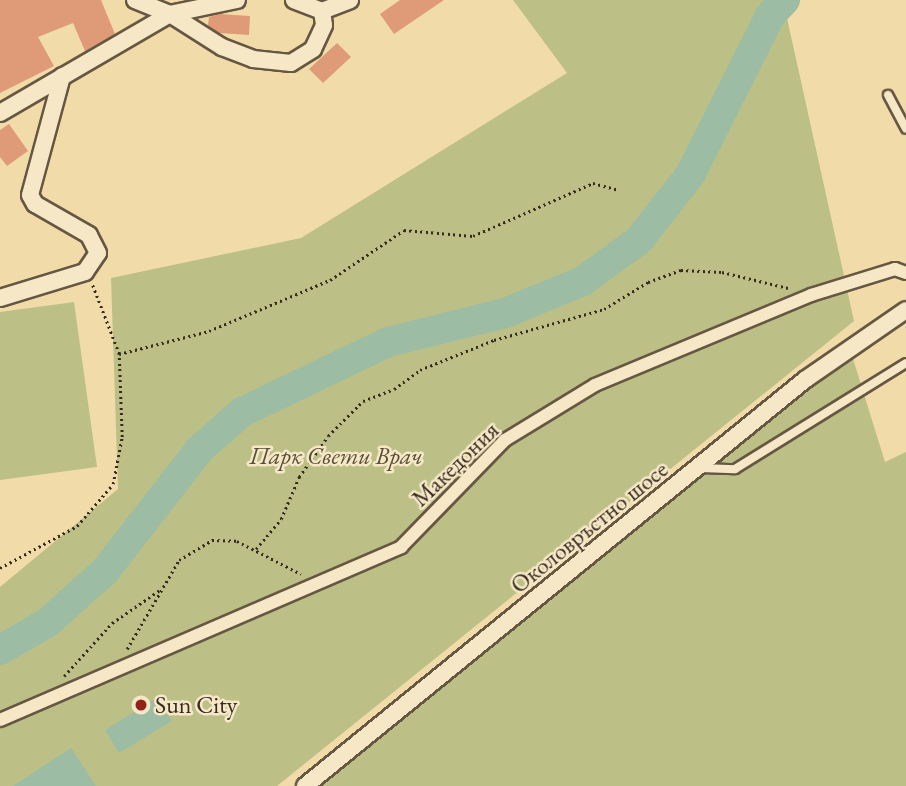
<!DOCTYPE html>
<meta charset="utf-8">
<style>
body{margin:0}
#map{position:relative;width:906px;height:786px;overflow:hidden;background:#f1dca9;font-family:"EB Garamond",serif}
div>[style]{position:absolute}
.green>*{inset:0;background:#bcc087}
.water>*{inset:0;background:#9cbca3}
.river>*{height:30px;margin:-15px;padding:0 15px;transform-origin:15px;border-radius:15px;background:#9cbca3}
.building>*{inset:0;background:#df9b77}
.path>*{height:2.5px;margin-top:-1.25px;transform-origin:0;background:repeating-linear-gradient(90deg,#372b20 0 2px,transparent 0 5.5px)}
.roads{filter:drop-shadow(2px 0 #665742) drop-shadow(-2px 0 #665742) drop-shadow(0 2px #665742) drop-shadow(0 -2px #665742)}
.service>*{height:8px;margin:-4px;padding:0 4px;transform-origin:4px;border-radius:4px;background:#f6e8c7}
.pedestrian>*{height:12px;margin:-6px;padding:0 6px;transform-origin:6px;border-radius:6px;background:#f6e8c7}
.minor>*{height:16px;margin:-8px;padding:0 8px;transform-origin:8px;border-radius:8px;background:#f6e8c7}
.dots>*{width:19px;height:19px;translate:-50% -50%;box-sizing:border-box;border:4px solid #f6e8c7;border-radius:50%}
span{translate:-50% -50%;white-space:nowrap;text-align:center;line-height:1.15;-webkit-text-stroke:5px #f6e8c7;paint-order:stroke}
.park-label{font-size:24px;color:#58503a;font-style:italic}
.street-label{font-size:24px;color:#372b20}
.poi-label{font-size:24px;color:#372b20}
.left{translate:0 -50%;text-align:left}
</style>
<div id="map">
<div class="green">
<div style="clip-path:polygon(513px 0,783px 0,854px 321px,277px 786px,0 786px,0 587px,118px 489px,111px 278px,301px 238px,567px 73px)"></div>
<div style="clip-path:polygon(74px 302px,97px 467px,0 480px,0 312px)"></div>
<div style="clip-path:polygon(850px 349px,885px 462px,906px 452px,906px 786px,305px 786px)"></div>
</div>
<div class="water">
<div style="clip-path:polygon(157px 698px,172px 721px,119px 753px,105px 730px)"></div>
<div style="clip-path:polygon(71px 748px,96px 786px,13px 786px)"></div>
</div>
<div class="river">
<div style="left:0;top:650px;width:54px;rotate:-29.9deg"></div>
<div style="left:47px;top:623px;width:78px;rotate:-41.9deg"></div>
<div style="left:105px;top:571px;width:155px;rotate:-52.1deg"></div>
<div style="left:200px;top:449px;width:56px;rotate:-41.4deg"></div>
<div style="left:242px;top:412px;width:162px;rotate:-25.6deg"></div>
<div style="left:388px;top:342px;width:121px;rotate:-13.9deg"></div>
<div style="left:505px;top:313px;width:84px;rotate:-22.3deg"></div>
<div style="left:583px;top:281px;width:69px;rotate:-36.2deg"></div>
<div style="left:639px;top:240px;width:83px;rotate:-51.9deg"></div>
<div style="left:690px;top:175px;width:178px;rotate:-63.3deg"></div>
<div style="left:770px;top:16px;width:22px;rotate:-47deg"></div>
</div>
<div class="building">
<div style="clip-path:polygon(0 0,101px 0,115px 34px,85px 51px,73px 23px,38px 37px,54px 66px,0 93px)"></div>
<div style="clip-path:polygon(400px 0,444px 0,394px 34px,380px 14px)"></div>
<div style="clip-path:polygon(220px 14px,250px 16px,249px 35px,219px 33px,208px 26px,209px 17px)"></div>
<div style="clip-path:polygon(337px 43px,351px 57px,323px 83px,309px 69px)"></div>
<div style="clip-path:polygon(9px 124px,28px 151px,7px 166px,0 157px,0 130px)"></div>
</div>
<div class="path">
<div style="left:119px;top:354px;width:93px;rotate:-14.3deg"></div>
<div style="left:209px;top:331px;width:131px;rotate:-22.9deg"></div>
<div style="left:330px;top:280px;width:89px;rotate:-34deg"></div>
<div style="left:404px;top:230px;width:69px;rotate:5deg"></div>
<div style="left:473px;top:236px;width:131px;rotate:-23.8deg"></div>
<div style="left:593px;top:183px;width:27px;rotate:15deg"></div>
<div style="left:256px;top:549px;width:39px;rotate:-50deg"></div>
<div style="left:281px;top:519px;width:46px;rotate:-66.8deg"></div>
<div style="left:299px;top:477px;width:50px;rotate:-54.7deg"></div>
<div style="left:328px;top:436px;width:49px;rotate:-45deg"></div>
<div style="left:363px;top:401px;width:33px;rotate:-21deg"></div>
<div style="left:394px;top:389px;width:32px;rotate:-36deg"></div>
<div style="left:420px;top:370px;width:80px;rotate:-22.1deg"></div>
<div style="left:494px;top:340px;width:114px;rotate:-15.7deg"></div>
<div style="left:604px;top:309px;width:52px;rotate:-31.5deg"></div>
<div style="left:648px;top:282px;width:35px;rotate:-20deg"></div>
<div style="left:681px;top:270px;width:41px;rotate:2.8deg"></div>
<div style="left:722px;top:272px;width:68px;rotate:13.6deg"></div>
<div style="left:0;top:568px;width:88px;rotate:-28.6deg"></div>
<div style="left:77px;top:526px;width:55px;rotate:-49.4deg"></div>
<div style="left:113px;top:484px;width:48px;rotate:-79.2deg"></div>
<div style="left:122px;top:437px;width:83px;rotate:-92.1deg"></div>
<div style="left:119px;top:354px;width:75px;rotate:-111.1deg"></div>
<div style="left:127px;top:649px;width:103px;rotate:-59.7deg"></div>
<div style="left:179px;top:560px;width:39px;rotate:-31deg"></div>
<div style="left:212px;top:540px;width:25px;rotate:2deg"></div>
<div style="left:237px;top:541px;width:72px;rotate:27.3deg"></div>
<div style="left:64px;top:676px;width:72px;rotate:-47.8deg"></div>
<div style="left:112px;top:623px;width:58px;rotate:-34.5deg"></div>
</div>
<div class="roads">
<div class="service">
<div style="left:888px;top:95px;width:38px;rotate:62deg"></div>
<div style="left:701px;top:468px;width:34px;rotate:2deg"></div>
<div style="left:735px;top:469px;width:201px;rotate:-31.8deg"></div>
</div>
<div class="pedestrian">
<div style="left:0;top:720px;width:437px;rotate:-23.3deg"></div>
<div style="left:401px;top:547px;width:149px;rotate:-45.8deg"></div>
<div style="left:505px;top:440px;width:105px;rotate:-31.4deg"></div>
<div style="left:595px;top:385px;width:234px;rotate:-22.6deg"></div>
<div style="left:811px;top:295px;width:88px;rotate:-17.2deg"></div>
<div style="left:895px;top:269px;width:12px;rotate:20deg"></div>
</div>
<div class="minor">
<div style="left:135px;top:0;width:38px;rotate:22deg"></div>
<div style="left:237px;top:0;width:68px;rotate:168.2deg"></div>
<div style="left:170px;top:14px;width:62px;rotate:32.4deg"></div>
<div style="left:222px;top:47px;width:33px;rotate:21deg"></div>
<div style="left:253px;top:59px;width:38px;rotate:6deg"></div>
<div style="left:291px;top:63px;width:26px;rotate:-32deg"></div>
<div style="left:313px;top:49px;width:26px;rotate:-65deg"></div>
<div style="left:324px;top:25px;width:14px;rotate:-98deg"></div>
<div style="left:322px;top:11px;width:30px;rotate:-159deg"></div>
<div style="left:322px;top:11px;width:30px;rotate:-21deg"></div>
<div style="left:0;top:113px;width:197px;rotate:-30.2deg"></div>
<div style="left:0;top:298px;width:89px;rotate:-17deg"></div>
<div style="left:85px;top:272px;width:23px;rotate:-56deg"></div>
<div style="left:98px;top:253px;width:20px;rotate:-117deg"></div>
<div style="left:89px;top:235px;width:62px;rotate:-150.1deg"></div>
<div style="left:35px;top:204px;width:10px;rotate:-119deg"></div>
<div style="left:30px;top:195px;width:123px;rotate:-74.9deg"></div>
<div style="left:305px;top:786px;width:645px;rotate:-39.09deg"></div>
<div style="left:806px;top:379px;width:121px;rotate:-34.6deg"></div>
</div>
</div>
<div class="dots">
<div style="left:141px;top:705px;background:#8f2418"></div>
</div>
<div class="park-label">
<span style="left:336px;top:456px">Парк Свети Врач</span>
</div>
<div class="street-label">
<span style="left:455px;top:464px;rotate:-44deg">Македония</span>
<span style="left:589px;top:527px;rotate:-39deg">Околовръстно шосе</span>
</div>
<div class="poi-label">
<span class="left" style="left:155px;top:705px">Sun City</span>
</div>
</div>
